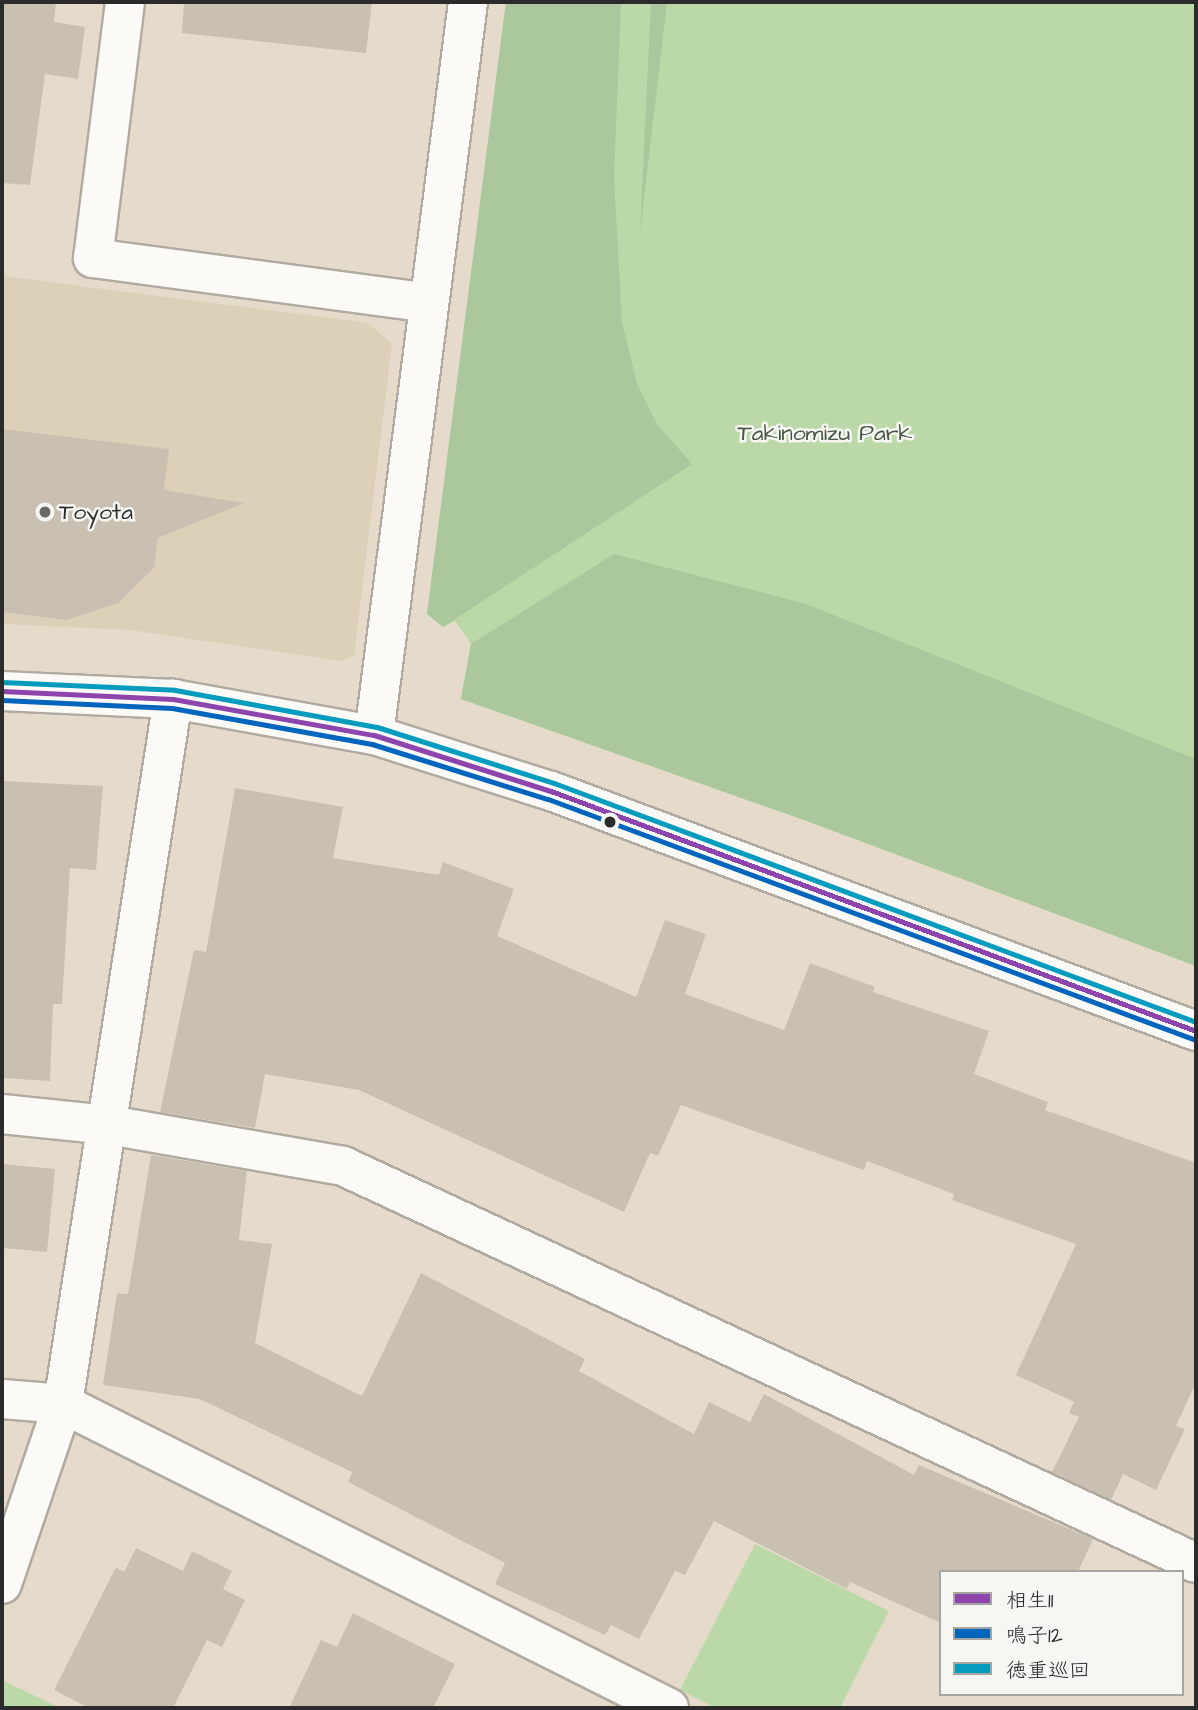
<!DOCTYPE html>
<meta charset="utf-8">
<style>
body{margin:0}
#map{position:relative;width:1198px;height:1710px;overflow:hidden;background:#e6dbcb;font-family:"Architects Daughter","Klee One",sans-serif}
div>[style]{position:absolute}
.built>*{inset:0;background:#ddd0b9}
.green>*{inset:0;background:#bbd8a8}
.forest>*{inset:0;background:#abc79d}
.building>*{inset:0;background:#cac0b2}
.roads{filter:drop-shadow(2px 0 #b1aaa0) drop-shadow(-2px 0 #b1aaa0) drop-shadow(0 2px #b1aaa0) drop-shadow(0 -2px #b1aaa0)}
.minor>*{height:38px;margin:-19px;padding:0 19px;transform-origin:19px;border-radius:19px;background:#fbfaf7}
.tertiary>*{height:38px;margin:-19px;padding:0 19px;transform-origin:19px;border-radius:19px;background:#fbfaf7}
.bus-1>*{height:5px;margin:-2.5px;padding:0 2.5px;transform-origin:2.5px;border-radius:2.5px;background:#8e44ad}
.bus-2>*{height:5px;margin:-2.5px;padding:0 2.5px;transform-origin:2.5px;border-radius:2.5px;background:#0065bd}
.bus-3>*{height:5px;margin:-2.5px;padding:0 2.5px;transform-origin:2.5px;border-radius:2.5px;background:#049cbe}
.dots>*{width:19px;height:19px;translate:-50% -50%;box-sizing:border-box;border:4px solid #f6f6f2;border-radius:50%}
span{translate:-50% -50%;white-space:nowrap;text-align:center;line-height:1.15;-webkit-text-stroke:5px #f6f6f2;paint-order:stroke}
.park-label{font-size:23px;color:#465643}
.poi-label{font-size:23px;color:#2b2b2b}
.left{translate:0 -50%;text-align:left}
.frame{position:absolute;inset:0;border:4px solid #2b2b2b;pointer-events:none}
.legend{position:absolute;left:939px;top:1570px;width:245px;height:126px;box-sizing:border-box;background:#f6f6f2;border:2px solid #a5a5a2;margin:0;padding:9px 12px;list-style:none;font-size:21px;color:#2b2b2b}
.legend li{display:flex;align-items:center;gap:14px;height:35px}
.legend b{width:35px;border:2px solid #a5a5a2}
</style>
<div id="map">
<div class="built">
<div style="clip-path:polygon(2px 276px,368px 323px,392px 344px,354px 656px,341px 661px,130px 630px,2px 624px)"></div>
</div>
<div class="green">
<div style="clip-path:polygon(506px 2px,1196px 2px,1196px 966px,804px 820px,461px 699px,471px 644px,455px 621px,443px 627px,427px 614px)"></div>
<div style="clip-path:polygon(755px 1544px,889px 1611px,840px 1708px,716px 1708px,680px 1690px)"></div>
<div style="clip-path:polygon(2px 1680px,60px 1708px,2px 1708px)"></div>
</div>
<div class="forest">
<div style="clip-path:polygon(506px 2px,621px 2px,614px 177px,622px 322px,637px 384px,656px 423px,692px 464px,443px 627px,427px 614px)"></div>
<div style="clip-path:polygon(651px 2px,667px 2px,640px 233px)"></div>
<div style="clip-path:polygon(614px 554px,806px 604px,1196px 759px,1196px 966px,804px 820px,461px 699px,471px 644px)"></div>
</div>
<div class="building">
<div style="clip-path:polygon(2px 2px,56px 2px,54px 22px,85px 27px,78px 79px,45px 74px,30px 185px,2px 183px)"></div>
<div style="clip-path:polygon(184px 2px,372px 2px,366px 53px,182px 33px)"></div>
<div style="clip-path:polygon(2px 429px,169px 449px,164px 490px,244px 503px,158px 538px,154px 568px,118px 603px,67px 620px,2px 612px)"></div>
<div style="clip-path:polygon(2px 781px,103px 786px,96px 870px,70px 868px,62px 1004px,53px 1004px,50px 1081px,2px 1078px)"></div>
<div style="clip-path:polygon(235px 788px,343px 807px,333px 858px,439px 875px,443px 862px,514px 889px,497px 936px,636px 997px,665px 920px,706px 934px,685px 994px,784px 1030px,810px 963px,875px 987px,873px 992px,989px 1031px,974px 1074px,1048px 1102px,1045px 1110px,1196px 1163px,1196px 1382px,1176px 1426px,1185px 1429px,1156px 1490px,1123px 1474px,1111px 1500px,1052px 1472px,1079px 1417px,1069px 1413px,1074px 1402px,1016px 1375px,1076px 1244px,952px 1200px,954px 1194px,867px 1161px,864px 1170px,681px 1105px,658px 1156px,650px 1153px,624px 1212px,359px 1090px,265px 1074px,255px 1128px,160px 1112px,194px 950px,206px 952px)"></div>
<div style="clip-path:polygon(151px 1155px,247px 1171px,239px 1240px,272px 1244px,255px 1343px,362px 1396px,421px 1273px,585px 1359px,579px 1371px,694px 1434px,709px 1402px,750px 1422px,764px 1394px,914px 1475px,919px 1465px,1093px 1539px,1078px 1572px,941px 1572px,941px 1623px,850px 1582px,847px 1589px,714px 1521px,685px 1575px,675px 1571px,639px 1639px,611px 1625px,605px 1635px,495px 1584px,505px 1563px,348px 1482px,352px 1472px,200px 1399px,103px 1385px,117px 1293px,128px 1294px)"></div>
<div style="clip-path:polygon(2px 1164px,55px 1169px,47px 1252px,2px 1248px)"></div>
<div style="clip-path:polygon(136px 1548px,183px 1571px,192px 1551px,232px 1571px,223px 1589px,245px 1600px,222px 1647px,207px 1640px,173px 1708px,89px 1708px,54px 1690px,116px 1567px,124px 1572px)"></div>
<div style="clip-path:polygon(353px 1613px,455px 1664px,433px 1708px,289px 1708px,321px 1640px,337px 1647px)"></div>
</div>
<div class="roads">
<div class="minor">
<div style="left:125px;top:2px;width:258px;rotate:97.1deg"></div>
<div style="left:93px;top:258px;width:339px;rotate:7.6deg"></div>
<div style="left:374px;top:735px;width:739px;rotate:-82.69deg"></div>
<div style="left:2px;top:1114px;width:108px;rotate:5.9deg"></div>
<div style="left:109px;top:1125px;width:238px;rotate:9.9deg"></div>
<div style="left:343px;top:1166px;width:941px;rotate:24.96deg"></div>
<div style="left:2px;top:1399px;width:61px;rotate:4.7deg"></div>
<div style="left:63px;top:1404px;width:678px;rotate:26.64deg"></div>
<div style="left:2px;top:1584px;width:190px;rotate:-71.3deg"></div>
<div style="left:63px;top:1404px;width:714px;rotate:-81.13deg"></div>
</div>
<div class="tertiary">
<div style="left:2px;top:691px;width:171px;rotate:2.7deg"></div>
<div style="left:173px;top:699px;width:204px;rotate:10.2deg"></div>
<div style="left:374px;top:735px;width:186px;rotate:17.6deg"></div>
<div style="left:551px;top:791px;width:688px;rotate:20.41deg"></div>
</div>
</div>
<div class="bus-1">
<div style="left:2px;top:691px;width:171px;rotate:2.7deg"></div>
<div style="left:173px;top:699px;width:204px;rotate:10.2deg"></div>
<div style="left:374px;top:735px;width:186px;rotate:17.6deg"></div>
<div style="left:551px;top:791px;width:688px;rotate:20.41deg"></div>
</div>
<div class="bus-2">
<div style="left:2px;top:700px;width:170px;rotate:2.7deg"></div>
<div style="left:172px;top:708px;width:203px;rotate:10.2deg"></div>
<div style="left:372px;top:744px;width:184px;rotate:17.4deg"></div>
<div style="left:548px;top:799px;width:688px;rotate:20.41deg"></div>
</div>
<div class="bus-3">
<div style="left:2px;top:682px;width:173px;rotate:2.6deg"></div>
<div style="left:175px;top:690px;width:205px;rotate:10.4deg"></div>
<div style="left:377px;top:727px;width:186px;rotate:17.6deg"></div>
<div style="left:554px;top:783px;width:685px;rotate:20.42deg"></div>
</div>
<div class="dots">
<div style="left:45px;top:512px;background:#6c6963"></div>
<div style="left:610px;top:822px;background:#2b2b2b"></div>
</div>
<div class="park-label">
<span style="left:825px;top:433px">Takinomizu Park</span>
</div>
<div class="poi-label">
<span class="left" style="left:59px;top:512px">Toyota</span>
</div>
<div class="frame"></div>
<ul class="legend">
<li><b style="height:9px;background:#8e44ad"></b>相生11</li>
<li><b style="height:9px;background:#0065bd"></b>鳴子12</li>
<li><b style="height:9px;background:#049cbe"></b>徳重巡回</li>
</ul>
</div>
